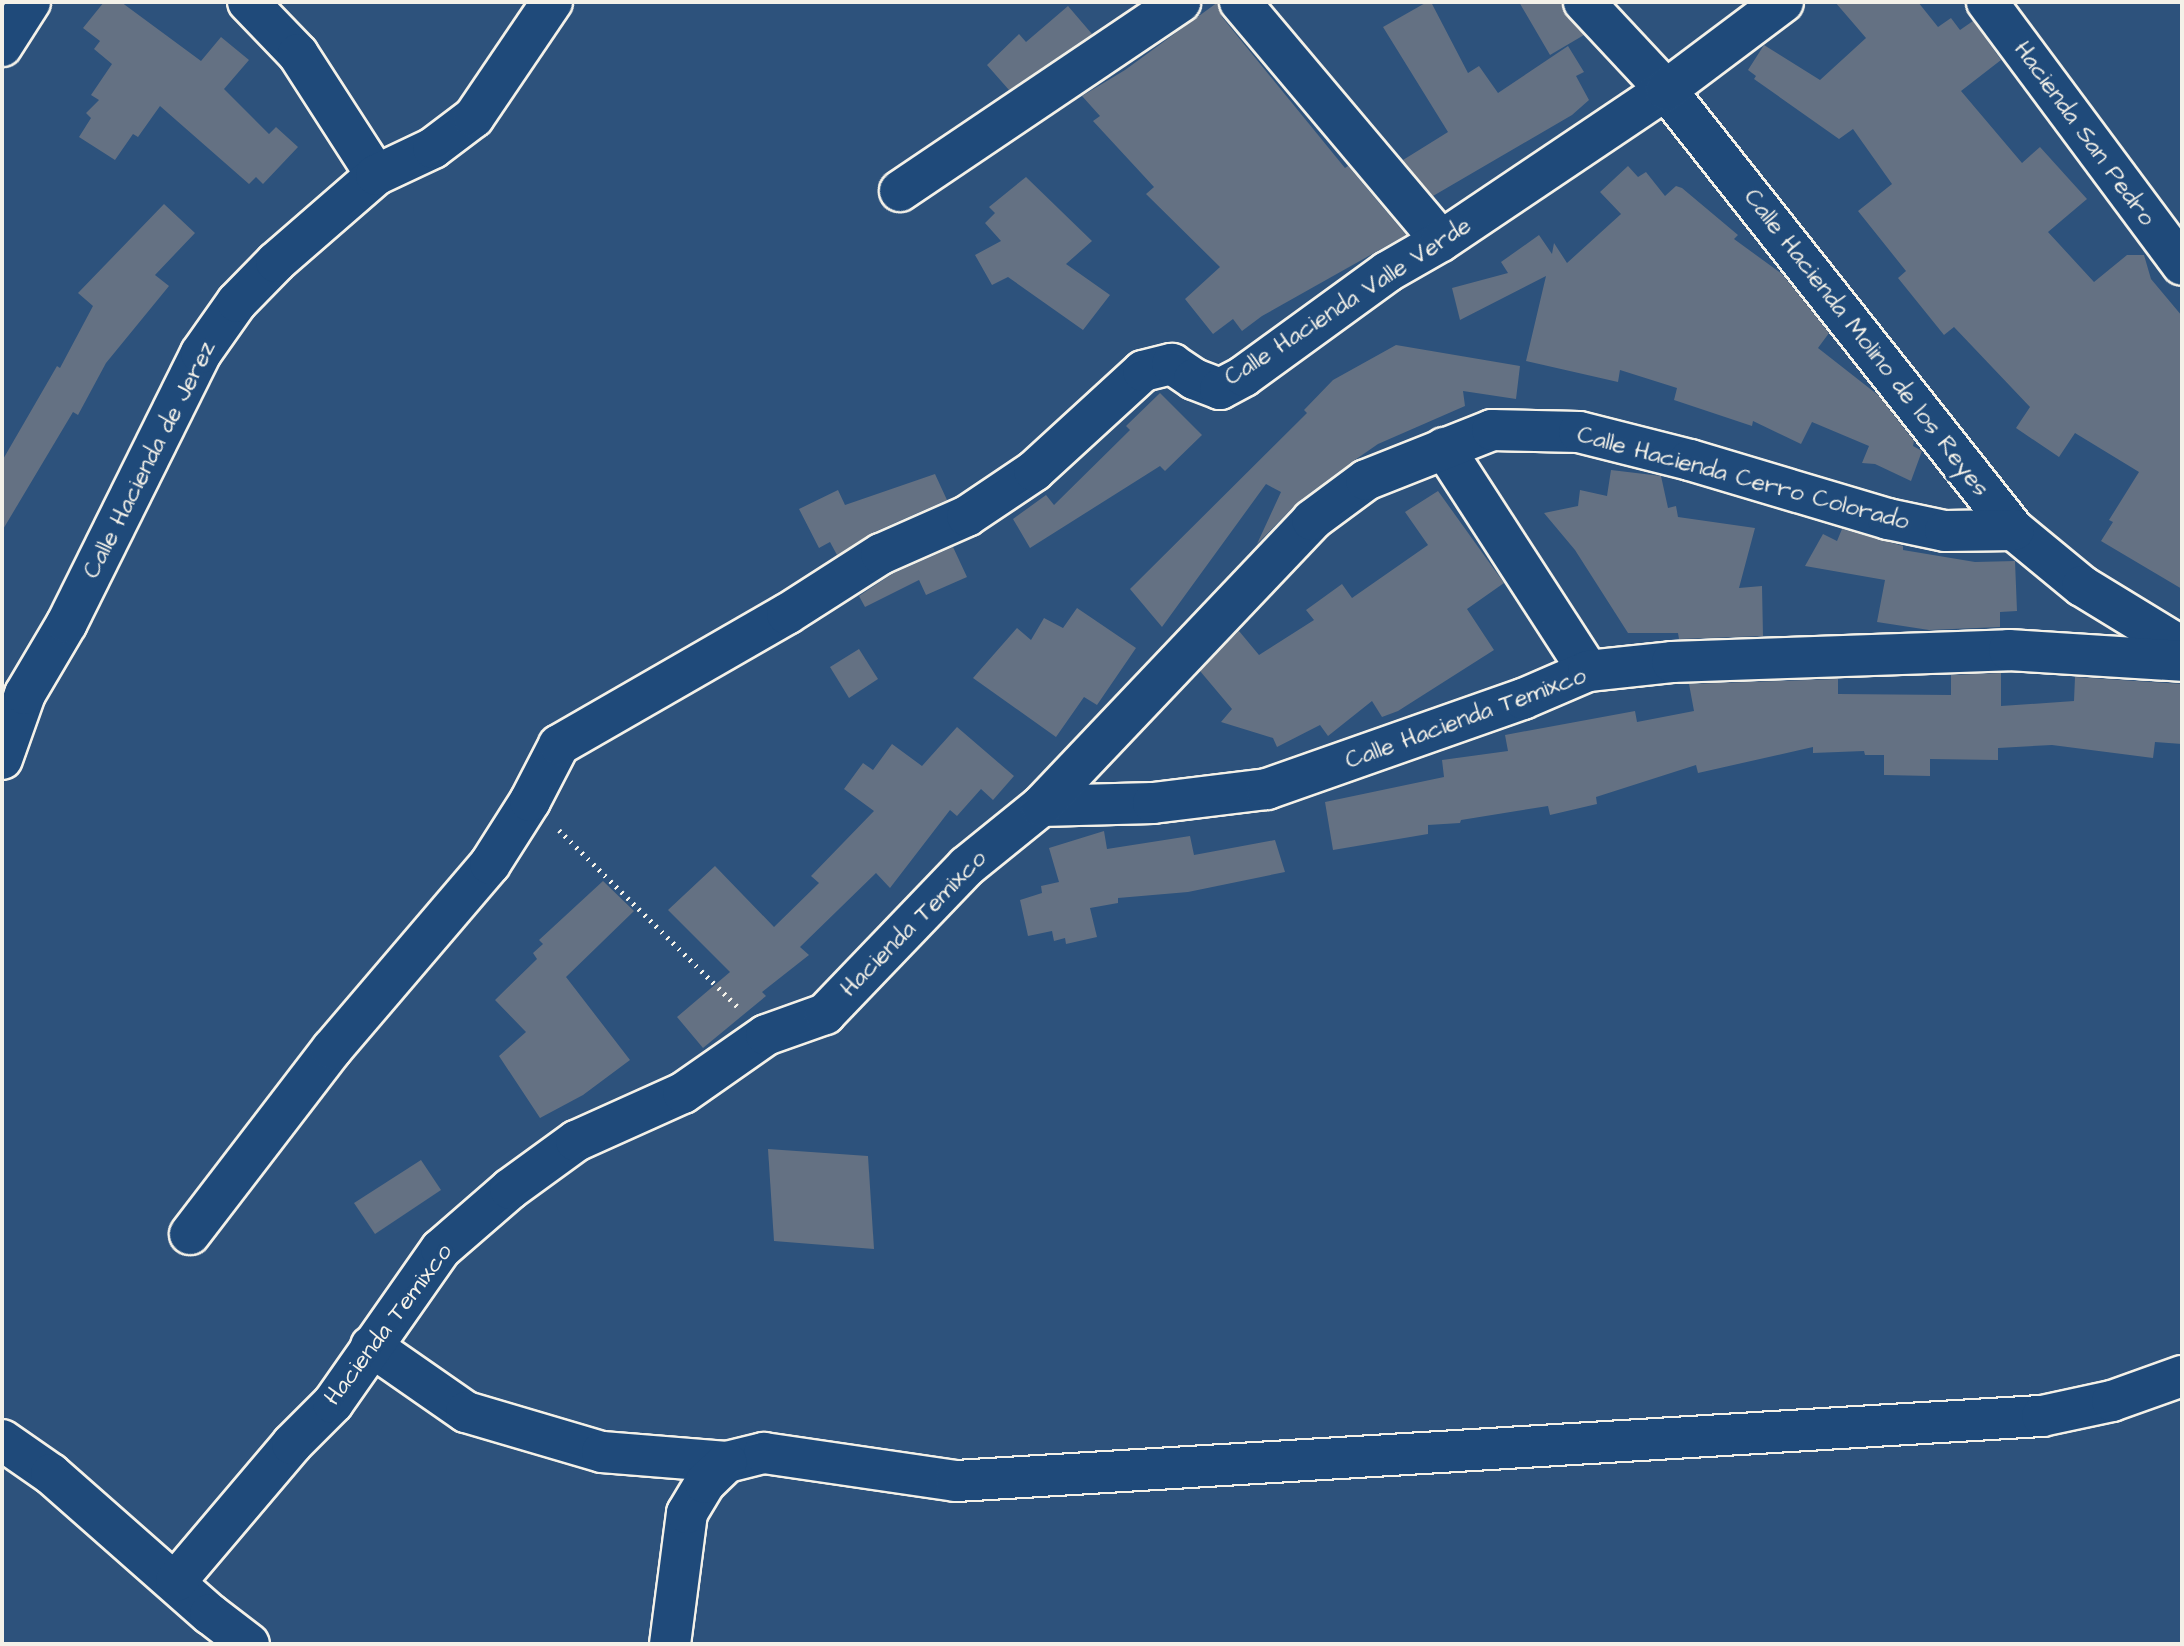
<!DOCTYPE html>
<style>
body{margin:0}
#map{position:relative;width:2184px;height:1646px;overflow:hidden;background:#2d527c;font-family:"Architects Daughter",sans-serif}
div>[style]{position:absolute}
.building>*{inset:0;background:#647183}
.path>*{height:5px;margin-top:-2.5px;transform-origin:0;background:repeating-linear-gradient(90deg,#f4f1e8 0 2px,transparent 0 8px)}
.roads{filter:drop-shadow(2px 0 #f4f1e8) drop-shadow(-2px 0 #f4f1e8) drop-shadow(0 2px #f4f1e8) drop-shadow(0 -2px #f4f1e8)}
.minor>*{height:40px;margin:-20px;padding:0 20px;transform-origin:20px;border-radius:20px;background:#1f4a7a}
span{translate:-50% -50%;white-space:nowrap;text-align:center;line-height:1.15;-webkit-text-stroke:7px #1f4a7a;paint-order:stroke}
.street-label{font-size:24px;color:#f4f1e8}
.frame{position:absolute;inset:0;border:4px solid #f4f1e8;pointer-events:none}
</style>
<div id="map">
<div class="building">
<div style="clip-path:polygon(104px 2px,121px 2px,201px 61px,221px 37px,249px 60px,224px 89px,269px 134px,276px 127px,298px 147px,263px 184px,256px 177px,249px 184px,160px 106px,138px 137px,133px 134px,115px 160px,79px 137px,91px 118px,86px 113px,99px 100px,91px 95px,112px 64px,94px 49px,100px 41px,83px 28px)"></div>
<div style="clip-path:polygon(1218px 2px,1222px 17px,1345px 168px,1348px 166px,1406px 235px,1262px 316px,1242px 331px,1233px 319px,1213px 334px,1185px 299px,1220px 267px,1146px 194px,1154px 187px,1093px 121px,1100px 116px,1082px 96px,1125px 70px)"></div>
<div style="clip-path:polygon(1427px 2px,1431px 2px,1468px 73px,1479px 66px,1498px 93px,1568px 46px,1584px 72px,1576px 76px,1589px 100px,1572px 115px,1433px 196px,1403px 160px,1448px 132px,1383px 27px)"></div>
<div style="clip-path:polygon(1519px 2px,1562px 2px,1567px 17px,1584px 35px,1550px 55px)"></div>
<div style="clip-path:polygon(1835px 2px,1918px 2px,1938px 27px,1951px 18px,1960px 30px,1973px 21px,2001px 60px,1961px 91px,2022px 163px,2040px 147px,2087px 199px,2048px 232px,2094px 282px,2127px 255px,2144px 255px,2151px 279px,2182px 316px,2182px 589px,2101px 541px,2113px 522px,2109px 520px,2139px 472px,2075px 433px,2059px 457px,2016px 428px,2030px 407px,1954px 327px,1944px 335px,1898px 278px,1906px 271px,1858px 211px,1892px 184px,1853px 129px,1839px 139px,1754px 79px,1756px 76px,1748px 70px,1764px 45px,1820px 80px,1866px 38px)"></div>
<div style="clip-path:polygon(1068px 6px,1092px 34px,1009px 90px,987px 65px,1019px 34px,1026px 42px)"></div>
<div style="clip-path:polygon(1628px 166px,1638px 177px,1646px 172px,1665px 196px,1676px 186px,1682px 188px,1738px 235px,1734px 239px,1782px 274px,1829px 333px,1818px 348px,1878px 395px,1914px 441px,1913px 446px,1922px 451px,1911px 481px,1875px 464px,1862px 463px,1869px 446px,1812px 422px,1801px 444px,1753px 421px,1752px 426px,1674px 400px,1677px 388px,1620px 370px,1618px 382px,1526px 361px,1546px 276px,1460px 320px,1452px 288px,1508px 273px,1501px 262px,1539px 235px,1552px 254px,1554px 243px,1567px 263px,1621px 214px,1600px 192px)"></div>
<div style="clip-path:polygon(1026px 177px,1092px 241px,1066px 264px,1110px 295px,1083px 330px,1008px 277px,992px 285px,975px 255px,1001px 241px,985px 223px,995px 213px,989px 207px)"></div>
<div style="clip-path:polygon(164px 204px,195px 233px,155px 275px,169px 286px,106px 363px,78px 415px,73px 412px,2px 531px,2px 461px,57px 366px,60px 368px,93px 306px,78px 293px)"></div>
<div style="clip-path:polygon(1396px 345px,1520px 366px,1516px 399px,1463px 391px,1465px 406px,1378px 444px,1352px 462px,1298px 502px,1257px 544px,1281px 492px,1266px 484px,1162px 627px,1130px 589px,1307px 413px,1304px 410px,1333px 380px)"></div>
<div style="clip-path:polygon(1160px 393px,1202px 435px,1165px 471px,1160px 466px,1030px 548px,1013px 519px,1046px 495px,1054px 505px,1130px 430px,1126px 426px)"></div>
<div style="clip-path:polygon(1611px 470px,1661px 476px,1668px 508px,1676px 506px,1678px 517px,1755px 528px,1739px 588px,1762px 586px,1763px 636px,1679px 639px,1678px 633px,1628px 633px,1575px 550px,1544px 513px,1578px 506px,1580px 490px,1607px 496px)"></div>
<div style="clip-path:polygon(935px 474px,947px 500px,872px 533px,837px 555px,830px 542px,819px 548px,799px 509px,838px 490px,845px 505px)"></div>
<div style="clip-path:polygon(1438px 491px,1504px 583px,1467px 609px,1494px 650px,1398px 711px,1382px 717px,1372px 701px,1328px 736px,1320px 725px,1277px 747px,1273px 738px,1221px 722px,1232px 709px,1200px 671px,1239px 631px,1259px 655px,1314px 620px,1306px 610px,1342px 584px,1352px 598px,1428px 545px,1405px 512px)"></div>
<div style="clip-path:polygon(1842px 529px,1903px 546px,1903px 550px,1975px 562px,2015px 561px,2017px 611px,2000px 612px,2000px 627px,1929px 630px,1877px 622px,1885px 580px,1805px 566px,1823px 534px,1837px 541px)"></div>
<div style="clip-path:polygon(953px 547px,967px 577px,926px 595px,919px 580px,865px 607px,859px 596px,892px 574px)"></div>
<div style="clip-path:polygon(1077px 608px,1136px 648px,1097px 705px,1084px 697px,1056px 737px,973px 678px,1017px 628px,1031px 640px,1044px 618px,1063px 628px)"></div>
<div style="clip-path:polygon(859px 649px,878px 679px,849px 698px,830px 667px)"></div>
<div style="clip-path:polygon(2001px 673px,2001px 706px,2074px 701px,2075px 677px,2182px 684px,2182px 744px,2155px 742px,2153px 758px,2052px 745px,1998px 748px,1998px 760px,1930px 759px,1930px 776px,1884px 775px,1884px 755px,1865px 755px,1864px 751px,1813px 753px,1813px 747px,1698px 773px,1696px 765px,1596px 797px,1597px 804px,1550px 815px,1548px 806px,1461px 820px,1460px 823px,1428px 825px,1428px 834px,1333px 850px,1325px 802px,1444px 777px,1442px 760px,1508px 751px,1505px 735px,1635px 711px,1637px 722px,1694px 711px,1689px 684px,1838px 679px,1838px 694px,1951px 695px,1951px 675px)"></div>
<div style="clip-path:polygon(957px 727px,1014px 776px,993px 800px,981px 789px,957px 816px,950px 810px,890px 888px,876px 873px,800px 947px,809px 955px,762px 992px,766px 996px,703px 1048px,677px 1017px,730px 972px,668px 910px,715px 866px,774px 927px,819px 883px,811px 876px,874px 811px,844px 789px,863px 763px,873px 770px,892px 744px,922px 766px)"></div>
<div style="clip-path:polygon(1104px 831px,1107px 849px,1190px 836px,1194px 855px,1275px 840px,1285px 872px,1188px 892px,1118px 898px,1118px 903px,1090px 908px,1097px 937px,1066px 944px,1065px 938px,1054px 941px,1052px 931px,1028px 936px,1020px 900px,1042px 893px,1041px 886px,1059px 882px,1049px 848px)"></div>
<div style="clip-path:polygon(603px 881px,634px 911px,566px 977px,630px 1060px,583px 1095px,540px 1118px,499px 1056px,526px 1032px,495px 1000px,537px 959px,533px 953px,543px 944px,539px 940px)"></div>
<div style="clip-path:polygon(768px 1149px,868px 1156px,874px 1249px,774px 1241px)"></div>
<div style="clip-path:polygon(421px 1160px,441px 1190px,375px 1234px,354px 1203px)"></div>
</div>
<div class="path">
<div style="left:559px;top:830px;width:255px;rotate:44.7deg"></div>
</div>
<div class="roads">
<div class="minor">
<div style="left:248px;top:2px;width:72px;rotate:46.1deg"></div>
<div style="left:298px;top:54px;width:144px;rotate:57.2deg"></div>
<div style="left:1240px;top:2px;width:312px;rotate:49.9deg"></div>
<div style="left:1584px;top:2px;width:120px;rotate:47deg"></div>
<div style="left:1666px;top:90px;width:561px;rotate:51.66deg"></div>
<div style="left:2014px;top:530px;width:88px;rotate:39.5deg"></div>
<div style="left:2082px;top:586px;width:117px;rotate:31.4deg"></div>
<div style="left:1987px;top:2px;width:327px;rotate:53.4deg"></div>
<div style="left:2px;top:46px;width:52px;rotate:-57.5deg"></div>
<div style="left:900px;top:191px;width:338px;rotate:-34deg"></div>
<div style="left:1444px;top:448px;width:265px;rotate:57.1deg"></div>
<div style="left:2px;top:759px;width:69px;rotate:-70.5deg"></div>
<div style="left:25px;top:694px;width:82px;rotate:-59.4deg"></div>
<div style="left:67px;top:623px;width:301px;rotate:-63.6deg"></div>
<div style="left:201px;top:353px;width:62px;rotate:-54.8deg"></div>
<div style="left:237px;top:302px;width:56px;rotate:-45.7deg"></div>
<div style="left:276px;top:262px;width:133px;rotate:-41deg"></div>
<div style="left:376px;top:175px;width:63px;rotate:-25.3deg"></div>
<div style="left:433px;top:148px;width:51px;rotate:-37.1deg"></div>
<div style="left:474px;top:117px;width:139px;rotate:-55.9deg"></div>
<div style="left:1041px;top:806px;width:112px;rotate:-1.5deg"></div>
<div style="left:1153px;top:803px;width:115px;rotate:-7deg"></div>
<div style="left:1267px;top:789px;width:271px;rotate:-19.4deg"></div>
<div style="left:1523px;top:699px;width:71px;rotate:-23.3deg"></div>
<div style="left:1588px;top:671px;width:84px;rotate:-6.1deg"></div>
<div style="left:1672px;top:662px;width:337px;rotate:-2deg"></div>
<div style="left:2009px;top:650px;width:173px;rotate:3.6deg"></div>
<div style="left:190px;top:1234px;width:233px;rotate:-52.5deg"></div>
<div style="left:332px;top:1049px;width:243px;rotate:-49.5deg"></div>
<div style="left:490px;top:864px;width:75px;rotate:-57.6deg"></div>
<div style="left:530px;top:801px;width:63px;rotate:-62.6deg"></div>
<div style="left:559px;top:745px;width:263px;rotate:-29.9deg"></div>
<div style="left:787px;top:614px;width:112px;rotate:-32.6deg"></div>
<div style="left:881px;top:554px;width:94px;rotate:-23.8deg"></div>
<div style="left:967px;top:516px;width:81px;rotate:-33.9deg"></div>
<div style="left:1034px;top:471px;width:148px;rotate:-42.5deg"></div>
<div style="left:1143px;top:371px;width:30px;rotate:-14deg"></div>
<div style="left:1172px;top:364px;width:27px;rotate:34deg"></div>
<div style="left:1194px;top:379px;width:28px;rotate:21deg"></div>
<div style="left:1220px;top:389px;width:27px;rotate:-28deg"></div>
<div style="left:1244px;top:376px;width:177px;rotate:-36deg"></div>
<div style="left:1387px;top:272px;width:62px;rotate:-29.9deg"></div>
<div style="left:1441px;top:241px;width:271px;rotate:-33.9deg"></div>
<div style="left:1666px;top:90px;width:146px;rotate:-36.9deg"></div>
<div style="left:371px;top:1346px;width:116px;rotate:34.8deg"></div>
<div style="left:466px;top:1412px;width:142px;rotate:16.4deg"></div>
<div style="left:602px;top:1452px;width:125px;rotate:4.6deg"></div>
<div style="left:727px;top:1462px;width:38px;rotate:-14deg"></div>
<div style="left:764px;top:1453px;width:194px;rotate:8.3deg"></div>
<div style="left:956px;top:1481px;width:1088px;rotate:-3.43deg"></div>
<div style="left:2042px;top:1416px;width:72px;rotate:-12.1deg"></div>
<div style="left:2112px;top:1401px;width:74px;rotate:-19.7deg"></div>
<div style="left:2px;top:1440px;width:60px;rotate:34.8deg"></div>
<div style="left:51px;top:1474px;width:212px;rotate:41.4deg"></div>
<div style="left:210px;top:1614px;width:49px;rotate:37.6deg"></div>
<div style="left:176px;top:1581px;width:180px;rotate:-49.7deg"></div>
<div style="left:292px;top:1444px;width:58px;rotate:-45deg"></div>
<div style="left:333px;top:1403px;width:188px;rotate:-55deg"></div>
<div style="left:441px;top:1249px;width:91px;rotate:-41deg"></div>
<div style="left:510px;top:1189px;width:82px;rotate:-36deg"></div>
<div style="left:576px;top:1141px;width:117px;rotate:-24.2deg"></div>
<div style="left:683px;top:1093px;width:101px;rotate:-34.9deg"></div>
<div style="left:766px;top:1035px;width:63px;rotate:-19.6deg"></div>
<div style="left:825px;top:1014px;width:205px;rotate:-46.2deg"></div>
<div style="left:967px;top:866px;width:95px;rotate:-39deg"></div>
<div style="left:1041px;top:806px;width:394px;rotate:-46.5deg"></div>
<div style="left:1312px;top:520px;width:67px;rotate:-36.5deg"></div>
<div style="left:1366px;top:480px;width:136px;rotate:-21.6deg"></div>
<div style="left:1492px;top:430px;width:87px;rotate:1.3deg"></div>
<div style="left:1579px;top:432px;width:114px;rotate:14.2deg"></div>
<div style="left:1690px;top:460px;width:207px;rotate:16.6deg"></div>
<div style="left:1888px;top:519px;width:58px;rotate:11.9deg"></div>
<div style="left:1945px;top:531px;width:69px;rotate:-0.8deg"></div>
<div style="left:670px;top:1644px;width:132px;rotate:-82.6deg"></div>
<div style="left:687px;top:1513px;width:35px;rotate:-59deg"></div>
<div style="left:705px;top:1483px;width:30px;rotate:-44deg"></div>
</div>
</div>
<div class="street-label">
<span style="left:2084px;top:134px;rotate:54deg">Hacienda San Pedro</span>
<span style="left:1348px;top:302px;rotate:-33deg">Calle Hacienda Valle Verde</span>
<span style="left:1866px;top:343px;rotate:52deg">Calle Hacienda Molino de los Reyes</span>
<span style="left:150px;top:460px;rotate:-63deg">Calle Hacienda de Jerez</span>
<span style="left:1743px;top:479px;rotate:15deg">Calle Hacienda Cerro Colorado</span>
<span style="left:1466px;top:719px;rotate:-20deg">Calle Hacienda Temixco</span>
<span style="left:914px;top:924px;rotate:-45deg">Hacienda Temixco</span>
<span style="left:389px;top:1325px;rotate:-53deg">Hacienda Temixco</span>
</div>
<div class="frame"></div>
</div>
